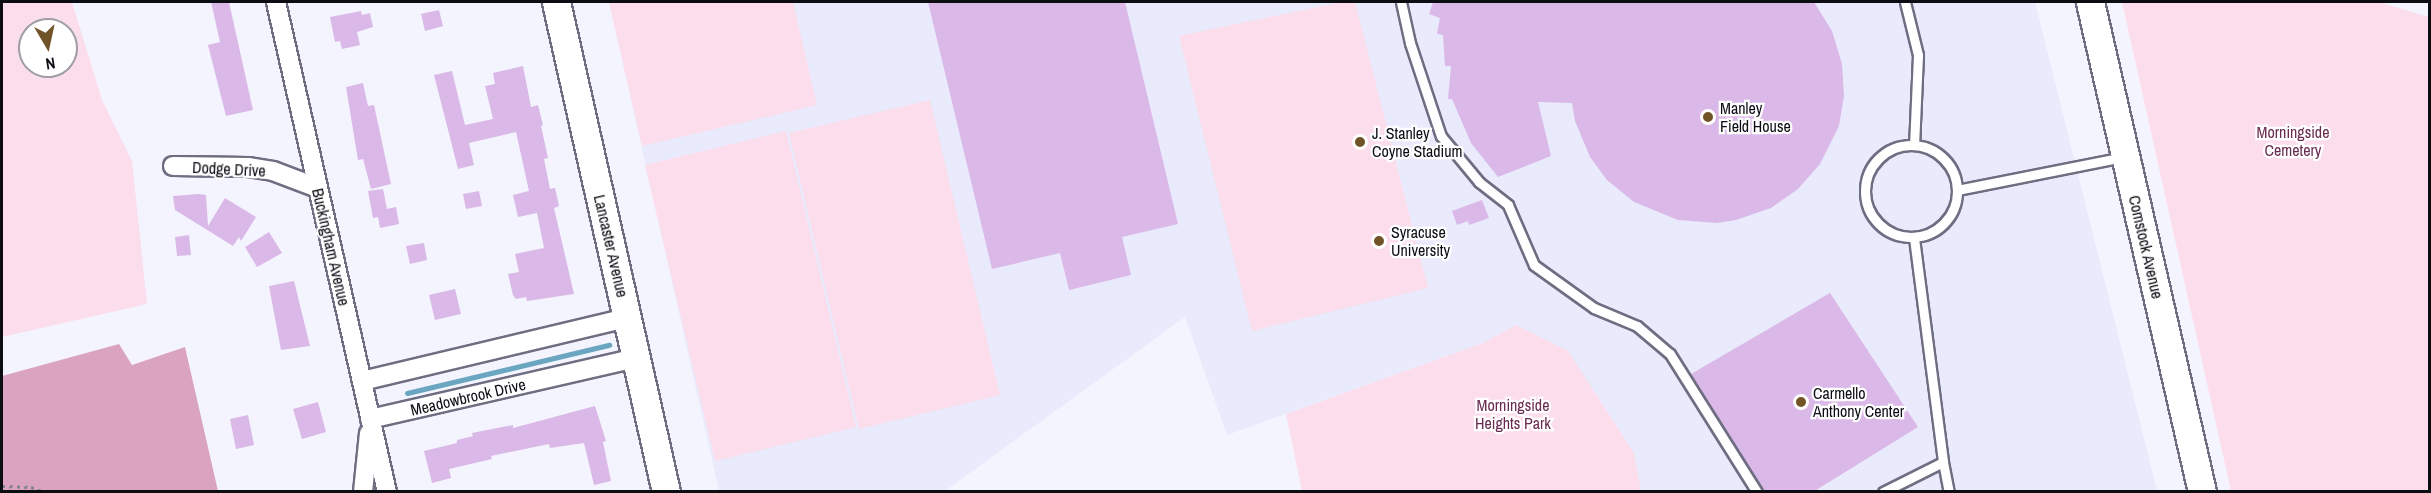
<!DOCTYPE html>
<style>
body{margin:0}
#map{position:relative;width:2431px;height:493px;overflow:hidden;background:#f4f4fe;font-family:"Archivo Narrow",sans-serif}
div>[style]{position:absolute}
.built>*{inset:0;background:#eaeafd}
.green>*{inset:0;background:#fbddec}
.forest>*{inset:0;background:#daa4c1}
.stream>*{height:5px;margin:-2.5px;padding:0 2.5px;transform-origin:2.5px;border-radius:2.5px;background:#6aa6c0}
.building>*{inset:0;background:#dab8e7}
.path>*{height:3px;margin-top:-1.5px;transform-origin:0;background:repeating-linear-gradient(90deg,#82828a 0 3px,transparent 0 7.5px)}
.roads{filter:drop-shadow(2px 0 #6e6d82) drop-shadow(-2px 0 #6e6d82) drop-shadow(0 2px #6e6d82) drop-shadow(0 -2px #6e6d82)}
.lane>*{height:9px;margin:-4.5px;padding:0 4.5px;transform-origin:4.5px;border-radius:4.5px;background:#fff}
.lane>.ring{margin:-4.5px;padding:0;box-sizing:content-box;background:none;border:9px solid #fff;border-radius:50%}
.street>*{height:18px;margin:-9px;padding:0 9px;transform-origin:9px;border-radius:9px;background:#fff}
.secondary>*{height:27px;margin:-13.5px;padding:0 13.5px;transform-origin:13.5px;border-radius:13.5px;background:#fff}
.dots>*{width:16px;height:16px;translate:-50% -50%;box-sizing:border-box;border:3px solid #fff;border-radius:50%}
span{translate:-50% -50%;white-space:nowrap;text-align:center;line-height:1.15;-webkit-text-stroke:4.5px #fff;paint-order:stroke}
.poi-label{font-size:16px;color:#0c0c13}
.left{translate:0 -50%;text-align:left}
.park-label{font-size:16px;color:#692a50}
.street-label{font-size:16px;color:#0c0c13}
.frame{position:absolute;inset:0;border:3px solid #0c0c13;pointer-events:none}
.north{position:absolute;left:18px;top:18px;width:60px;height:60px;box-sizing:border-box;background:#fff;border:2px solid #9e9ea1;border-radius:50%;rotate:171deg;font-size:16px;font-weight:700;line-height:24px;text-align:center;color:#0c0c13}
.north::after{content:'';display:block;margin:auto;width:21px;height:27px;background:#715328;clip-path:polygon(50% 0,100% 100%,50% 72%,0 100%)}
</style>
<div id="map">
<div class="built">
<div style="clip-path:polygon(609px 2px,2035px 2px,2157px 491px,1641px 491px,1634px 453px,1516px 325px,1483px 343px,1227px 435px,1185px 317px,945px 491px,719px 491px)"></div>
</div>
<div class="green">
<div style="clip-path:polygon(evenodd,2px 2px,72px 2px,102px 100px,132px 161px,147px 304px,2px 337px,2px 2px,30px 30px,66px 30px,66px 66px,30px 66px,30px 30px)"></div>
<div style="clip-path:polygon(609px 2px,793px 2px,817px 105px,642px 146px)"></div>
<div style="clip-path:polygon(1342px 2px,1355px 2px,1428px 288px,1252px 331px,1179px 36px)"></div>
<div style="clip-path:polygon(2122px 2px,2379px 2px,2429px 17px,2429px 491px,2231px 491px)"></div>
<div style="clip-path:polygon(930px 100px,1000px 395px,859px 429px,789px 133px)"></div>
<div style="clip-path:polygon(786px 131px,856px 427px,715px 461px,645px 165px)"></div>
<div style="clip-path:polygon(1516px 325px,1568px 351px,1634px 453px,1641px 491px,1302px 491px,1286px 414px,1483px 343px)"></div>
</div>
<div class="forest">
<div style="clip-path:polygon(119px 344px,132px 365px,185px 347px,218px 491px,2px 491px,2px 376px)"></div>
</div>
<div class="stream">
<div style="left:407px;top:393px;width:208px;rotate:-13.4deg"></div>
</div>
<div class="building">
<div style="clip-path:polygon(211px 2px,229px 2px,253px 110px,226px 116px,208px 45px,220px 42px)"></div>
<div style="clip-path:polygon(928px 2px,1125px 2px,1178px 224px,1122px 237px,1131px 275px,1069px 290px,1060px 253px,992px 269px)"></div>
<div style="clip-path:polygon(1433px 2px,1814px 2px,1832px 31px,1842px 64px,1844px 96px,1839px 126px,1820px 164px,1798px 189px,1771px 208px,1736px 220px,1717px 223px,1678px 220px,1634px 202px,1607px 180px,1590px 157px,1575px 121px,1572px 103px,1538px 102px,1551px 156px,1498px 177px,1471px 143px,1452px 99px,1448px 99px,1451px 66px,1445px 66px,1443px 35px,1437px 34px,1440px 18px,1429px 14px)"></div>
<div style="clip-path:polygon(439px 10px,443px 26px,425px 31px,421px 14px)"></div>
<div style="clip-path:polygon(361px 11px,362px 15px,370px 13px,373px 27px,357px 32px,360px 45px,342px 49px,340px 41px,335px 42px,330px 17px)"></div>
<div style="clip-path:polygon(523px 66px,531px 107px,538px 105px,543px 125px,541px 126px,548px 158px,544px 159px,550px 189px,555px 188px,559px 206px,554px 208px,574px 294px,527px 301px,526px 297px,516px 299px,513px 295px,508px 274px,519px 272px,515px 254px,544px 248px,537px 213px,518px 217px,513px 195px,529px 191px,516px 132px,469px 143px,474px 165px,458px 169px,434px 75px,452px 71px,465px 125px,493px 119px,485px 86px,495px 84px,493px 73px)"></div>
<div style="clip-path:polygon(363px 83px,368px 106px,374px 105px,391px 184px,371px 189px,363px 159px,358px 160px,346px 87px)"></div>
<div style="clip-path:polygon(383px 189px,387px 209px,396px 207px,399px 224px,380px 228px,378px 217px,373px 218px,368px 191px)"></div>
<div style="clip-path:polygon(479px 191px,482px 206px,466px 209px,463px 194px)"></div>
<div style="clip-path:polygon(198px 194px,206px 195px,208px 226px,225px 198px,256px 217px,241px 241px,239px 237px,233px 246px,175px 210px,173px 196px)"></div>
<div style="clip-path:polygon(1482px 200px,1489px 218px,1469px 225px,1468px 221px,1457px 225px,1452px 211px)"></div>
<div style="clip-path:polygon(269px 232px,282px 253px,257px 267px,245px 247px)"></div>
<div style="clip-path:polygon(189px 235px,191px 255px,177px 256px,175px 237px)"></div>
<div style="clip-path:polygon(424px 243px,427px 260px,410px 264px,406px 246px)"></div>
<div style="clip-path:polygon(294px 281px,310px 346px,281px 350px,269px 286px)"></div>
<div style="clip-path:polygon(455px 289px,461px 314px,435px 320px,429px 295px)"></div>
<div style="clip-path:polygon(1830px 293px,1918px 427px,1813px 492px,1764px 492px,1691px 374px)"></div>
<div style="clip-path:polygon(318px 402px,326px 432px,302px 439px,293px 409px)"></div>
<div style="clip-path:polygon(595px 406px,606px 441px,603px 442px,611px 481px,594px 485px,584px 443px,550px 448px,549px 444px,491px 456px,492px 459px,449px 469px,451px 478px,432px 483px,424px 451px,457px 443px,457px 440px,473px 436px,472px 433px,513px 425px,513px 428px)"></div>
<div style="clip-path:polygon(248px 415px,254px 445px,236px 449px,230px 419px)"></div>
</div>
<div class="path">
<div style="left:2px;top:486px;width:29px;rotate:2deg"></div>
<div style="left:31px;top:487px;width:14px;rotate:21deg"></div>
</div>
<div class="roads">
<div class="lane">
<div style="left:1401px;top:2px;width:42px;rotate:77.6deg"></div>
<div style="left:1410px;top:43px;width:98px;rotate:71.6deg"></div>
<div style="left:1441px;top:136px;width:60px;rotate:50.4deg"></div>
<div style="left:1479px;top:182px;width:37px;rotate:38deg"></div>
<div style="left:1508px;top:205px;width:65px;rotate:66.6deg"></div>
<div style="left:1534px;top:265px;width:74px;rotate:35.6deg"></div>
<div style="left:1594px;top:308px;width:47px;rotate:22.7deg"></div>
<div style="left:1637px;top:326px;width:43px;rotate:40.3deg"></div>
<div style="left:1670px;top:354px;width:163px;rotate:57.8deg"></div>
<div style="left:1905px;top:2px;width:55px;rotate:76.2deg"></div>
<div style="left:1918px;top:55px;width:90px;rotate:92.5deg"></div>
<div class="ring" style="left:1865px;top:145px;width:83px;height:83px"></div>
<div style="left:1957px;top:190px;width:169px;rotate:-11.2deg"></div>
<div style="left:1914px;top:238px;width:226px;rotate:82.6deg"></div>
<div style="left:1943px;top:462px;width:31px;rotate:79deg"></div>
<div style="left:1883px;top:492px;width:67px;rotate:-26.6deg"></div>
</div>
<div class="street">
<div style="left:276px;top:2px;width:502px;rotate:77.24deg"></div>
<div style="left:173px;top:166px;width:75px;rotate:0.8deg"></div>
<div style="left:248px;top:167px;width:25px;rotate:9deg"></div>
<div style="left:273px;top:171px;width:48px;rotate:20.7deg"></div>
<div style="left:362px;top:381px;width:272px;rotate:-13.4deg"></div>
<div style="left:370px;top:419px;width:273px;rotate:-12.9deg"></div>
<div style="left:363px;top:492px;width:59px;rotate:-84.2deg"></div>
</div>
<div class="secondary">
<div style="left:556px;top:2px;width:502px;rotate:77.35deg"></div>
<div style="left:2090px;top:2px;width:503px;rotate:77.12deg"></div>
</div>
</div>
<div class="dots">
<div style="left:1708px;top:117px;background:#715328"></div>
<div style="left:1360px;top:142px;background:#715328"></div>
<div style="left:1379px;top:241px;background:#715328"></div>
<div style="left:1801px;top:402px;background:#715328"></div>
</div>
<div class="poi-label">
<span class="left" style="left:1720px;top:117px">Manley<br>Field House</span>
<span class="left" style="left:1372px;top:142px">J. Stanley<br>Coyne Stadium</span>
<span class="left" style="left:1391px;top:241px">Syracuse<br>University</span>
<span class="left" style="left:1813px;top:402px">Carmello<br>Anthony Center</span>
</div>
<div class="park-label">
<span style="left:2293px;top:141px">Morningside<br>Cemetery</span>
<span style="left:1513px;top:414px">Morningside<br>Heights Park</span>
</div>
<div class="street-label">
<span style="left:229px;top:169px;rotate:3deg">Dodge Drive</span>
<span style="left:611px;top:246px;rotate:77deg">Lancaster Avenue</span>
<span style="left:331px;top:247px;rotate:77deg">Buckingham Avenue</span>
<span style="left:2146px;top:247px;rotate:77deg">Comstock Avenue</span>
<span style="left:468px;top:397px;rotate:-13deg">Meadowbrook Drive</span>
</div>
<div class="frame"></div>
<div class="north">N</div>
</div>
